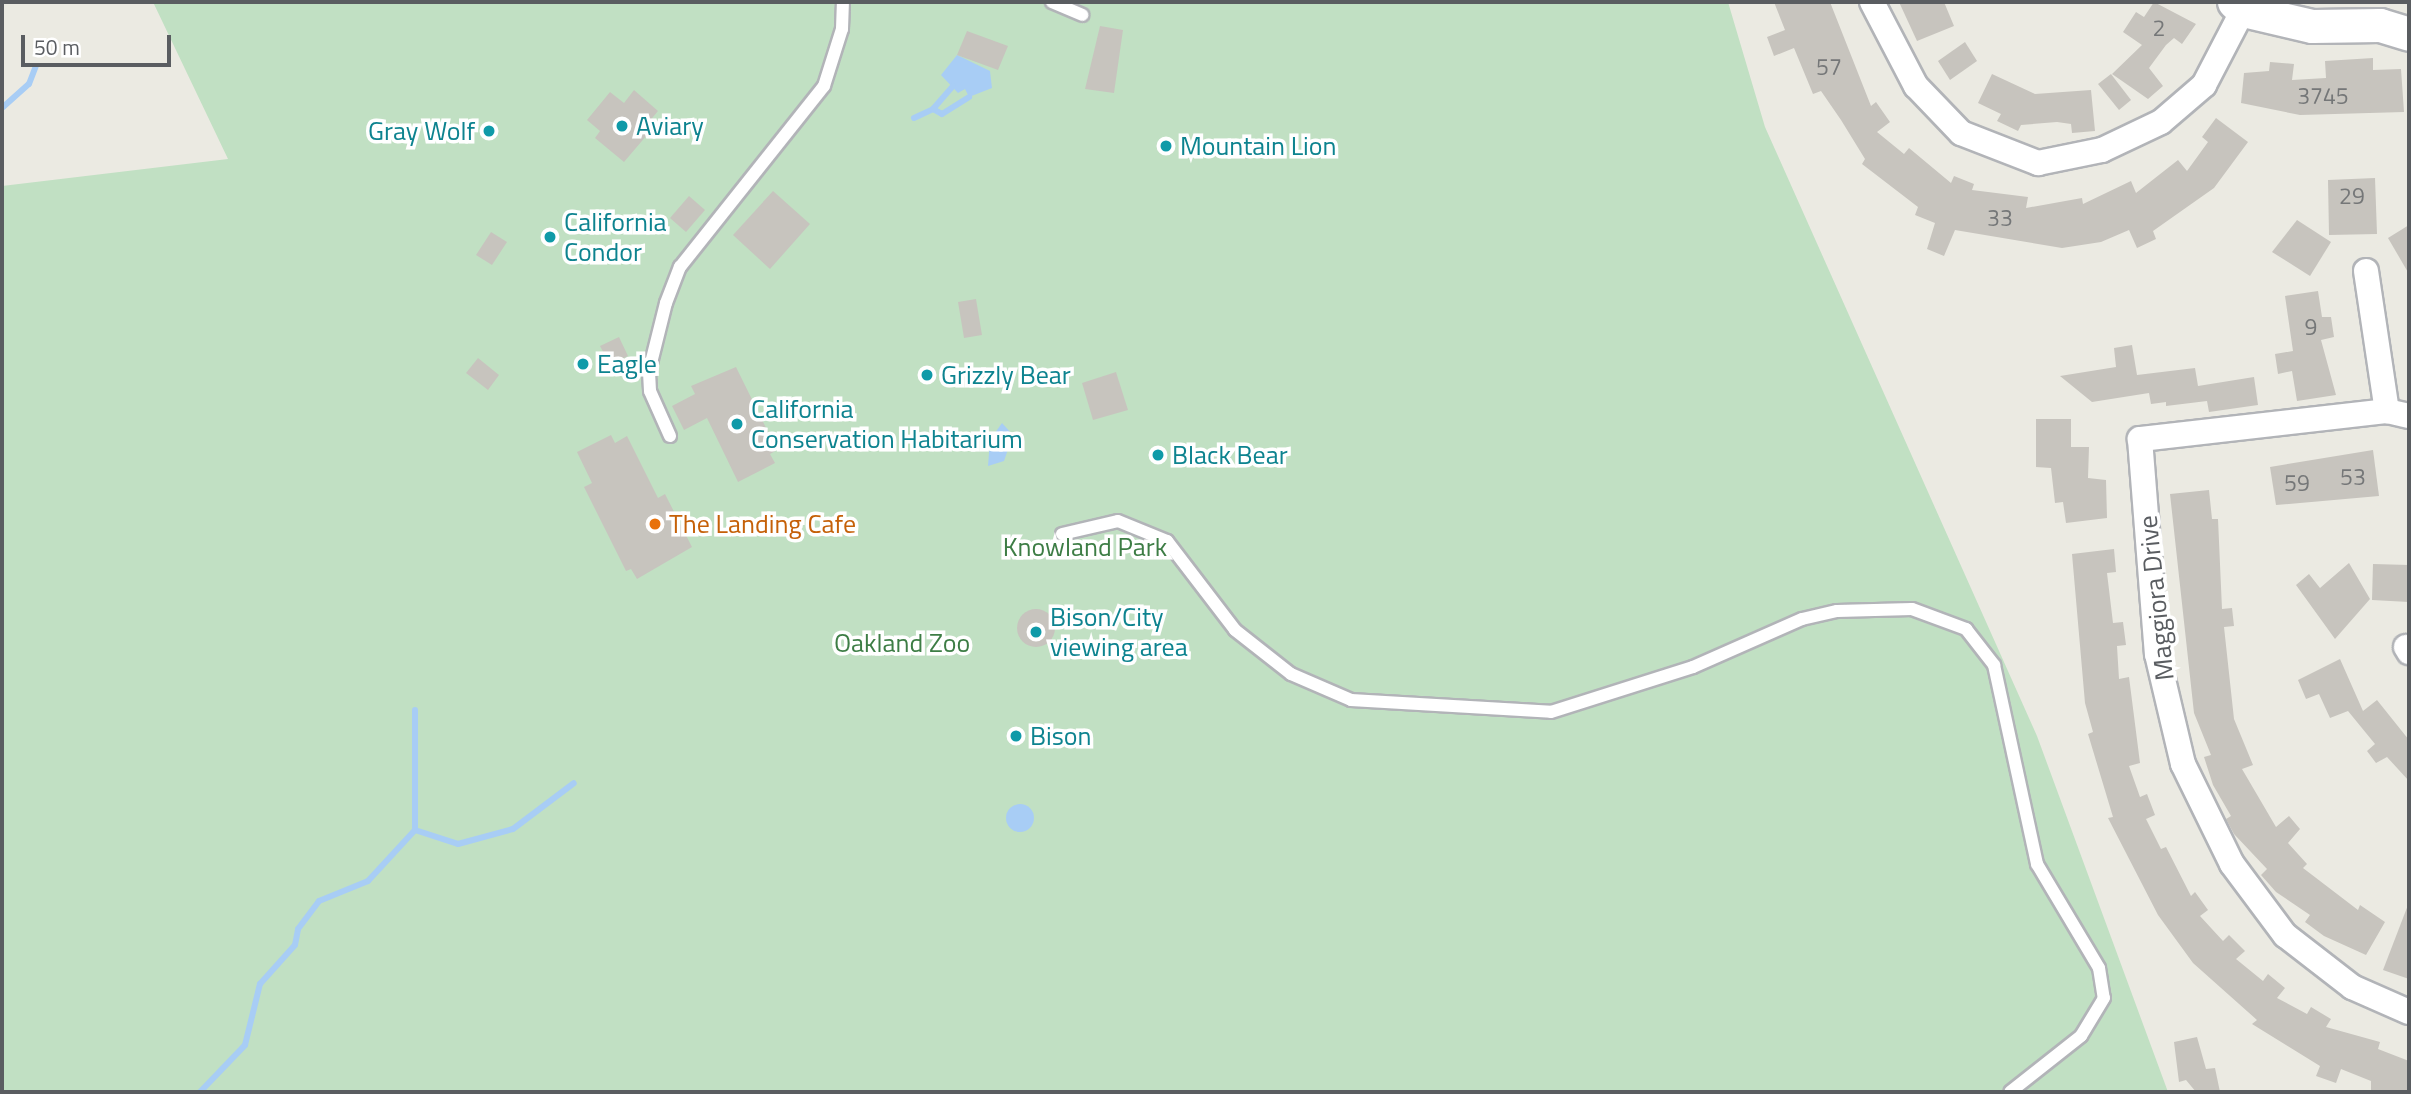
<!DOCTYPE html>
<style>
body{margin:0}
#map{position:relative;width:2411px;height:1094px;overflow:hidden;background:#ebeae2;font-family:"Titillium Web",sans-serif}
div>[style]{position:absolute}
.green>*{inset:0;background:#c1e0c3}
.water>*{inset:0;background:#a8cdf5}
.round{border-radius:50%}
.stream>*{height:6px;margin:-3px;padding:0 3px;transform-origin:3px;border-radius:3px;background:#a8cdf5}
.building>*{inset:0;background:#c7c4be}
.roads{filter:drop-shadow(2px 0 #b2b4b8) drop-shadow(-2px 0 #b2b4b8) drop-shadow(0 2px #b2b4b8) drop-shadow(0 -2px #b2b4b8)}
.lane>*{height:12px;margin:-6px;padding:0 6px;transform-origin:6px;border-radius:6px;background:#fff}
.street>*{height:24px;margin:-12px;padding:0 12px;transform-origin:12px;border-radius:12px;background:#fff}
.secondary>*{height:33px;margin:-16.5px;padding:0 16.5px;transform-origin:16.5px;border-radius:16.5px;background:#fff}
.dots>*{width:19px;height:19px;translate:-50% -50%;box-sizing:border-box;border:4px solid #fff;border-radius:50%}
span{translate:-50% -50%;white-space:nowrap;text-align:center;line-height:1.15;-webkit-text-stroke:7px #fff;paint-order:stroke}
.number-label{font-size:23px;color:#757778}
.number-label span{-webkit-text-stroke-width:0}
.culture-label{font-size:26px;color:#0d838f}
.left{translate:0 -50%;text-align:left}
.right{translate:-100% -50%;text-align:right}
.food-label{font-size:26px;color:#c56008}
.park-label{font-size:26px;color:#3d7d45}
.street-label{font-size:26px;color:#5a5d61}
.frame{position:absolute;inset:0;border:4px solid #5a5d61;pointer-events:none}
.scale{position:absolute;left:21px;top:35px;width:150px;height:32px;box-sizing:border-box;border:4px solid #5a5d61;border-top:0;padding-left:9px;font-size:21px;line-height:24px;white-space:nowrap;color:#5a5d61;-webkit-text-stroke:5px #fff;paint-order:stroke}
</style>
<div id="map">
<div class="green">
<div style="clip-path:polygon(153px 2px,1728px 2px,1765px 127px,2037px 736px,2168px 1092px,2px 1092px,2px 186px,228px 159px)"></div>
</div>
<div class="water">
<div style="clip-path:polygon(957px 55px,990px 71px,992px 88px,969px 97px,965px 89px,958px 93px,941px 75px)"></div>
<div style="clip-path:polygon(1002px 423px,1013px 435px,1004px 461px,988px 466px,990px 440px)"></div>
<div class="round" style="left:1006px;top:804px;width:28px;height:28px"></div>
</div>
<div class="stream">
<div style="left:2px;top:108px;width:36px;rotate:-42deg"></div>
<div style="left:29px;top:84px;width:19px;rotate:-69deg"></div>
<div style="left:933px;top:109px;width:10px;rotate:29deg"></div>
<div style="left:942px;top:114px;width:32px;rotate:-32deg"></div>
<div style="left:914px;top:118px;width:21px;rotate:-25deg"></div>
<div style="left:933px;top:109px;width:30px;rotate:-49deg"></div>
<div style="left:415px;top:830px;width:120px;rotate:-90deg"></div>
<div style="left:200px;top:1092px;width:65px;rotate:-46.2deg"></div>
<div style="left:245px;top:1045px;width:63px;rotate:-76.2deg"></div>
<div style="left:260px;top:984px;width:52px;rotate:-48.1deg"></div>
<div style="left:295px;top:945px;width:16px;rotate:-79deg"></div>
<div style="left:298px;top:929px;width:35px;rotate:-53deg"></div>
<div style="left:319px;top:901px;width:53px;rotate:-22.2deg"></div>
<div style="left:368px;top:881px;width:69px;rotate:-47.3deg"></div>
<div style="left:415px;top:830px;width:45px;rotate:18deg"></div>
<div style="left:458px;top:844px;width:57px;rotate:-15.3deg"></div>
<div style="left:513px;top:829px;width:76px;rotate:-37deg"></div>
</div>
<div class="building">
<div style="clip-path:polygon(1774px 2px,1830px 2px,1871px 106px,1876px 102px,1890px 122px,1877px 132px,1904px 154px,1909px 148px,1951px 183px,1954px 176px,1974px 184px,1972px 190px,2028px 197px,2026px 208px,2082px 198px,2083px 204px,2131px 181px,2136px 193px,2178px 160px,2187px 171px,2208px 142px,2202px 137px,2216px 118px,2248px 142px,2214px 188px,2153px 231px,2156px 239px,2137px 248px,2129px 230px,2101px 242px,2062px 248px,1955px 230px,1944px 256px,1927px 249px,1935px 223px,1915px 215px,1918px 207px,1862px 164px,1865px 159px,1841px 120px,1821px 91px,1813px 94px,1794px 48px,1774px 56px,1767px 37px,1785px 30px)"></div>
<div style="clip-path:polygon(1899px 2px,1944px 2px,1954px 26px,1917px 41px)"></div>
<div style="clip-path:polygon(2154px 2px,2196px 24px,2182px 44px,2174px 38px,2166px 45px,2149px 68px,2163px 86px,2148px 99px,2112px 74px,2142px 45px,2123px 32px,2136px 12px,2144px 17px)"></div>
<div style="clip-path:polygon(1100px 26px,1123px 30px,1114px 93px,1085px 89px)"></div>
<div style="clip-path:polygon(967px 31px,1008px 46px,998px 70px,957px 55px)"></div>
<div style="clip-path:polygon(1965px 42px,1977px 61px,1950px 80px,1938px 61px)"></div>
<div style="clip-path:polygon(2373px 58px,2373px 70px,2401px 69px,2404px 112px,2300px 115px,2241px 103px,2244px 73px,2269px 71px,2270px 62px,2294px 64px,2292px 80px,2326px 78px,2325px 61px)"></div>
<div style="clip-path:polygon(1992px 74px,2035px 94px,2091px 90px,2095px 131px,2072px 133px,2071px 124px,2057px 122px,2021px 125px,2018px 131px,1997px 121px,2001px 114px,1978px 103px)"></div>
<div style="clip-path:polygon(2111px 74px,2131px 100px,2119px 110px,2098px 84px)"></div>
<div style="clip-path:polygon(634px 90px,658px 111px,648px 123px,653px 128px,624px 162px,595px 138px,600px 131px,587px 120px,610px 92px,624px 103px)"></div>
<div style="clip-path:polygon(2375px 178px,2377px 234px,2329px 235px,2328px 180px)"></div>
<div style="clip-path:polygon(773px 191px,810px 224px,770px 269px,733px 235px)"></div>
<div style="clip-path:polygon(689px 196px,705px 210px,686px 232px,670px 218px)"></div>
<div style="clip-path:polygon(2297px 220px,2331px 242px,2310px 276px,2272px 252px)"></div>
<div style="clip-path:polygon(2409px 225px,2409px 274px,2388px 238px)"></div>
<div style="clip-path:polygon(491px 232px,507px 242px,492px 265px,476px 255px)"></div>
<div style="clip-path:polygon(2318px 291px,2322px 317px,2331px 317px,2334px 337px,2321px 340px,2336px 395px,2297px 401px,2292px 371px,2278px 374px,2275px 354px,2293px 351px,2285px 296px)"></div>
<div style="clip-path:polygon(976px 299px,982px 335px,964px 338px,958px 302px)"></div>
<div style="clip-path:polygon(619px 337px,628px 356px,610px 365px,600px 346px)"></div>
<div style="clip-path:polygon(2132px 345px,2137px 375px,2195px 368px,2198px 386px,2254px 377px,2258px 405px,2209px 412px,2207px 401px,2166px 406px,2166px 402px,2151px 404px,2149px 393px,2092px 402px,2060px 376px,2116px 367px,2114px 348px)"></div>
<div style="clip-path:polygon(478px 358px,499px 375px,488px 390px,466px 373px)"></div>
<div style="clip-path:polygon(736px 367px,777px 450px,770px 454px,775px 463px,738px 482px,707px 418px,684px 430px,672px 406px,695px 394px,691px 386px)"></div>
<div style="clip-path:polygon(1116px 372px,1128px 410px,1093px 420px,1082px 383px)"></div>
<div style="clip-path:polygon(2036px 419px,2071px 419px,2071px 447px,2089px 447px,2088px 478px,2106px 480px,2107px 518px,2066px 523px,2063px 502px,2055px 503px,2051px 468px,2036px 467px)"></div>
<div style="clip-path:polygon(611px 435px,615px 443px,627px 436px,658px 498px,665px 494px,692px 547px,637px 579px,631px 569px,626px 571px,584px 487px,592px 483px,577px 452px)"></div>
<div style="clip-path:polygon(2373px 450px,2379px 496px,2276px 505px,2270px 467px)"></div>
<div style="clip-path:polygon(2209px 490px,2212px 519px,2218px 519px,2222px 609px,2232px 608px,2234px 626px,2224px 627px,2234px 719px,2253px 765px,2242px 769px,2276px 827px,2289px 816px,2300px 829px,2288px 843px,2307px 864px,2303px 868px,2358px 910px,2360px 905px,2385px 922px,2366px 955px,2324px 936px,2305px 922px,2310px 915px,2276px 892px,2261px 875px,2267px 869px,2234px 834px,2226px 819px,2231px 816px,2213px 785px,2204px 757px,2211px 755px,2194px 713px,2170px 494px)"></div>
<div style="clip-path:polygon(2114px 549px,2116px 572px,2107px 573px,2113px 623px,2123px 622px,2126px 645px,2117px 646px,2119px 679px,2129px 677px,2140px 763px,2129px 766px,2140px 797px,2147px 794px,2155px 815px,2146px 819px,2161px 849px,2166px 847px,2191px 896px,2195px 892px,2208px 910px,2200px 916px,2223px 941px,2229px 935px,2245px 951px,2236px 959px,2263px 981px,2268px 974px,2285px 988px,2277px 998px,2307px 1014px,2311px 1007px,2331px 1019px,2326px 1027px,2380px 1042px,2378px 1049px,2409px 1061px,2409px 1092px,2371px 1092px,2371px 1081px,2341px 1069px,2336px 1083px,2316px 1076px,2320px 1066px,2252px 1024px,2257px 1020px,2193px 963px,2158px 915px,2108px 818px,2113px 817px,2088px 734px,2093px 732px,2085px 703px,2072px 554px)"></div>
<div style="clip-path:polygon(2349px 563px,2370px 599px,2335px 639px,2296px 585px,2309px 574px,2320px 588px)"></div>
<div style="clip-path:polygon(2373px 564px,2409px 565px,2409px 602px,2372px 600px)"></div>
<div class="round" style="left:1017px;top:609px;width:38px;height:38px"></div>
<div style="clip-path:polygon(2340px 659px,2363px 711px,2377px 700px,2409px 740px,2409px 781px,2387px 757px,2376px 763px,2367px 751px,2375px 744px,2348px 711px,2330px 718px,2319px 694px,2306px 699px,2298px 680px)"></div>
<div style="clip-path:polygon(2408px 905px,2409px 906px,2409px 979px,2383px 970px)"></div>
<div style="clip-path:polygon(2197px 1037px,2206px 1069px,2215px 1068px,2220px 1092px,2196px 1092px,2186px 1080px,2179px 1082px,2174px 1042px)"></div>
</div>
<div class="roads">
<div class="lane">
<div style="left:1052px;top:2px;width:33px;rotate:23deg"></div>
<div style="left:670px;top:436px;width:49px;rotate:-114deg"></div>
<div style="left:650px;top:391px;width:20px;rotate:-93deg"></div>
<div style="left:649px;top:371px;width:70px;rotate:-76deg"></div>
<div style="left:666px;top:303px;width:39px;rotate:-69deg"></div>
<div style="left:680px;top:267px;width:231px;rotate:-51.5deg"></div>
<div style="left:824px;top:86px;width:60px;rotate:-72.5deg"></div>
<div style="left:842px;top:29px;width:27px;rotate:-88deg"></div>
<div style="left:1062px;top:534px;width:57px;rotate:-13.1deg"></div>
<div style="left:1118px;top:521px;width:53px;rotate:22.2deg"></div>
<div style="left:1167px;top:541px;width:112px;rotate:52.6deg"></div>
<div style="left:1235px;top:630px;width:71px;rotate:38.2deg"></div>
<div style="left:1291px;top:674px;width:65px;rotate:23.4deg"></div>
<div style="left:1351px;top:700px;width:200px;rotate:3.4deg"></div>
<div style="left:1551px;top:712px;width:149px;rotate:-17.6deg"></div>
<div style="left:1693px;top:667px;width:119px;rotate:-23.8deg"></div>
<div style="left:1802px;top:619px;width:36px;rotate:-13deg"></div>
<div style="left:1837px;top:611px;width:75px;rotate:-1.5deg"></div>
<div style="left:1912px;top:609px;width:58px;rotate:20.3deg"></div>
<div style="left:1966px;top:629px;width:46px;rotate:52.1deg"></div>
<div style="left:1994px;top:665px;width:204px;rotate:77.8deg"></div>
<div style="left:2037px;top:864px;width:121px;rotate:59.2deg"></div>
<div style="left:2099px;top:968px;width:30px;rotate:81deg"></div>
<div style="left:2104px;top:998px;width:44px;rotate:121.2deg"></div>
<div style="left:2081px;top:1036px;width:90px;rotate:141.7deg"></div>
</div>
<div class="street">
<div style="left:1872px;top:2px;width:95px;rotate:62.4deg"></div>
<div style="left:1916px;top:86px;width:65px;rotate:46.2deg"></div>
<div style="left:1961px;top:133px;width:83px;rotate:21.3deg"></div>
<div style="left:2038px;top:163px;width:65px;rotate:-11.5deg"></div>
<div style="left:2102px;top:150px;width:65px;rotate:-25.4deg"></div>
<div style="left:2161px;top:122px;width:57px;rotate:-40.7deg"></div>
<div style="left:2204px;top:85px;width:85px;rotate:-62.5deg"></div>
<div style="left:2366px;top:271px;width:142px;rotate:81.5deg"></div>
<div style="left:2409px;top:416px;width:23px;rotate:-167deg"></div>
<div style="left:2387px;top:411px;width:249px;rotate:173.5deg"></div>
<div style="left:2140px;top:439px;width:216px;rotate:85.5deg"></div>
<div style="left:2157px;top:654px;width:113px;rotate:76.7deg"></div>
<div style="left:2183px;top:764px;width:111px;rotate:63.9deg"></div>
<div style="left:2232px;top:864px;width:89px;rotate:53.3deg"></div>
<div style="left:2285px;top:935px;width:85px;rotate:37.8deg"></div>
<div style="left:2352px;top:987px;width:62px;rotate:23.7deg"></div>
<div style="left:2406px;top:647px;width:6px;rotate:59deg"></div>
</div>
<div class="secondary">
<div style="left:2234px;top:2px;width:12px;rotate:42deg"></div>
<div style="left:2243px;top:10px;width:71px;rotate:13.1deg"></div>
<div style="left:2312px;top:26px;width:68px;rotate:-0.8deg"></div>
<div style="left:2380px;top:25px;width:30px;rotate:17deg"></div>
</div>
</div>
<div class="dots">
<div style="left:622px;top:126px;background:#0f9aa8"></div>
<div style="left:489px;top:131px;background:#0f9aa8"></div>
<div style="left:1166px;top:146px;background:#0f9aa8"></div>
<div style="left:550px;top:237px;background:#0f9aa8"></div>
<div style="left:583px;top:364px;background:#0f9aa8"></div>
<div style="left:927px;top:375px;background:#0f9aa8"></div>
<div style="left:737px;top:424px;background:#0f9aa8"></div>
<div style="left:1158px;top:455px;background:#0f9aa8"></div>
<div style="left:655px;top:524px;background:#e8710a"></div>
<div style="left:1036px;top:632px;background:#0f9aa8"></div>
<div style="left:1016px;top:736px;background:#0f9aa8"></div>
</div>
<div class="number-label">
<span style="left:2159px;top:28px">2</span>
<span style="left:1829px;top:67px">57</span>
<span style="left:2323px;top:96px">3745</span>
<span style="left:2352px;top:196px">29</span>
<span style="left:2000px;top:218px">33</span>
<span style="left:2311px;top:327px">9</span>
<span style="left:2353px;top:477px">53</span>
<span style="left:2297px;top:483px">59</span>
</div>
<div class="culture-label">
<span class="left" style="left:636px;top:126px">Aviary</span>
<span class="right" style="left:475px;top:131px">Gray Wolf</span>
<span class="left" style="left:1180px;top:146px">Mountain Lion</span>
<span class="left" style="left:564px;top:237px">California<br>Condor</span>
<span class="left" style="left:597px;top:364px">Eagle</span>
<span class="left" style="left:941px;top:375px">Grizzly Bear</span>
<span class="left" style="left:751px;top:424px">California<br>Conservation Habitarium</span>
<span class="left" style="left:1172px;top:455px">Black Bear</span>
<span class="left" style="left:1050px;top:632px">Bison/City<br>viewing area</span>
<span class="left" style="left:1030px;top:736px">Bison</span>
</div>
<div class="food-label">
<span class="left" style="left:669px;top:524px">The Landing Cafe</span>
</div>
<div class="park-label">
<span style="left:1085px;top:547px">Knowland Park</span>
<span style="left:902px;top:643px">Oakland Zoo</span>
</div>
<div class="street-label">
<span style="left:2156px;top:598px;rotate:-96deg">Maggiora Drive</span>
</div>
<div class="frame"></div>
<div class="scale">50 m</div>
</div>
